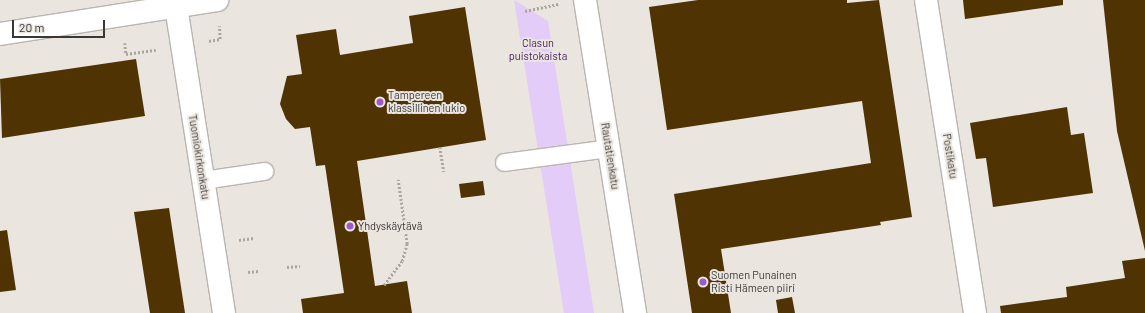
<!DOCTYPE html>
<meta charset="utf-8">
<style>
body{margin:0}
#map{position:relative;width:1145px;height:313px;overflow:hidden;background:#eae5df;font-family:Barlow,sans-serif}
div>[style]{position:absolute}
.green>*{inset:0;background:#e3ccf7}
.building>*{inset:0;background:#4f3302}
.path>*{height:2.5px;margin-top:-1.25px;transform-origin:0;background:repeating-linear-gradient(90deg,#a9a5a1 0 2px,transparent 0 4px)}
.roads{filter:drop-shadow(1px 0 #bab5b0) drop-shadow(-1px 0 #bab5b0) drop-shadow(0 1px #bab5b0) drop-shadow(0 -1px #bab5b0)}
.service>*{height:17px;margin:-8.5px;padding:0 8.5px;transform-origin:8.5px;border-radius:8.5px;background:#fff}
.minor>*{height:22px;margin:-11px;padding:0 11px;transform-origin:11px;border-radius:11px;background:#fff}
.secondary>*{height:22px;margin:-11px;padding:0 11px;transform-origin:11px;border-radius:11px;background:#fff}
.dots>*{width:11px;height:11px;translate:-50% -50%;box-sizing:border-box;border:2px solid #eae5df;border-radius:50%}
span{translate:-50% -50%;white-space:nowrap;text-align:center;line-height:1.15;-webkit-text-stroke:4px #eae5df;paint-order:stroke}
.park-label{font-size:11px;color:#441a5f}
.poi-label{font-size:11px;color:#3a3836}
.left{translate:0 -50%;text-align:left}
.street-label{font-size:11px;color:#3a3836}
.scale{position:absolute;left:12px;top:20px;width:93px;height:18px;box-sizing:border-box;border:2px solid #3a3836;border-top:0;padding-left:5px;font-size:12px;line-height:14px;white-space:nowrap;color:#3a3836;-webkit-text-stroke:3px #eae5df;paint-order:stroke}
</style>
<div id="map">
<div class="green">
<div style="clip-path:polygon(514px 0,548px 21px,594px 313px,564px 313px)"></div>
</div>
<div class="building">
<div style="clip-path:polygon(698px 0,847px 0,847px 3px,879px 0,912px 217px,880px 222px,881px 225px,721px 249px,731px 313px,692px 313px,674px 194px,871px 163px,862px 101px,667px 130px,649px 7px)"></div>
<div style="clip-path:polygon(963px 0,1063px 0,1063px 5px,965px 19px)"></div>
<div style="clip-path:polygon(1103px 0,1145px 0,1145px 251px,1117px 131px)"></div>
<div style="clip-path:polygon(465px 7px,486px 140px,357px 161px,375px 286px,407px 281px,412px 313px,303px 313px,301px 299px,344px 293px,325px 165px,316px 166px,310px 127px,295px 129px,286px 119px,280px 104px,287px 76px,302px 74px,296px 35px,336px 29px,340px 55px,413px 43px,409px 16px)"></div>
<div style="clip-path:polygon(136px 59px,145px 116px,2px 138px,0 79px)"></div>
<div style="clip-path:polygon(1067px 107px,1071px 135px,1084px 133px,1093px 193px,993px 207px,986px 158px,976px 159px,970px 123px)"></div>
<div style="clip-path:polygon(483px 181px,485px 195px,461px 198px,459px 184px)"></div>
<div style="clip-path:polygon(169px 208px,185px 313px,150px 313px,134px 212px)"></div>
<div style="clip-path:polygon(7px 230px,16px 290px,0 292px,0 231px)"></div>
<div style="clip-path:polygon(1145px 258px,1145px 313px,1001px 313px,1000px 306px,1067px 297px,1066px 287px,1125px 278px,1122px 261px)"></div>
<div style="clip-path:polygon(792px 297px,795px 313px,778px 313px,776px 300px)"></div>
</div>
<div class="path">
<div style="left:525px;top:11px;width:34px;rotate:-12deg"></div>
<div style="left:209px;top:41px;width:11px;rotate:-10deg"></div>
<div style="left:220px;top:39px;width:13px;rotate:-94deg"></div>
<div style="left:125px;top:43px;width:11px;rotate:85deg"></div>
<div style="left:126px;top:54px;width:30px;rotate:-8deg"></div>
<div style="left:440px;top:147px;width:25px;rotate:81deg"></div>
<div style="left:239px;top:240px;width:15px;rotate:-8deg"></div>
<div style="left:287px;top:267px;width:13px;rotate:-4deg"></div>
<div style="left:248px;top:272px;width:11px;rotate:-5deg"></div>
<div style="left:384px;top:285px;width:30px;rotate:-53deg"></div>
<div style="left:402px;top:261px;width:18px;rotate:-74deg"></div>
<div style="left:407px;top:244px;width:65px;rotate:-98deg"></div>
</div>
<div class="roads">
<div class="service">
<div style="left:504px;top:162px;width:106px;rotate:-7.6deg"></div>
<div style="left:203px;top:180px;width:62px;rotate:-8.4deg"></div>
</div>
<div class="minor">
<div style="left:175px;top:0;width:317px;rotate:81.1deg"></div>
<div style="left:926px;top:0;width:317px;rotate:81.1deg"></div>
</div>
<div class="secondary">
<div style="left:585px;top:0;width:317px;rotate:80.9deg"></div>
<div style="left:0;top:34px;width:220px;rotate:-8.9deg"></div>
</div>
</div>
<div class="dots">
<div style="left:380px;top:102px;background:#9d58cc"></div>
<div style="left:350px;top:226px;background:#9d58cc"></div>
<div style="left:703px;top:282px;background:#9d58cc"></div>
</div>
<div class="park-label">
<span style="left:538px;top:50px">Clasun<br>puistokaista</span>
</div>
<div class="poi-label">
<span class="left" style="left:388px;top:102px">Tampereen<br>klassillinen lukio</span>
<span class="left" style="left:358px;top:226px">Yhdyskäytävä</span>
<span class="left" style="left:711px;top:282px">Suomen Punainen<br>Risti Hämeen piiri</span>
</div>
<div class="street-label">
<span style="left:610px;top:156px;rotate:81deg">Rautatienkatu</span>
<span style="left:950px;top:156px;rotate:81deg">Postikatu</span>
<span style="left:199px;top:157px;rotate:81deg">Tuomiokirkonkatu</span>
</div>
<div class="scale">20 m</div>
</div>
